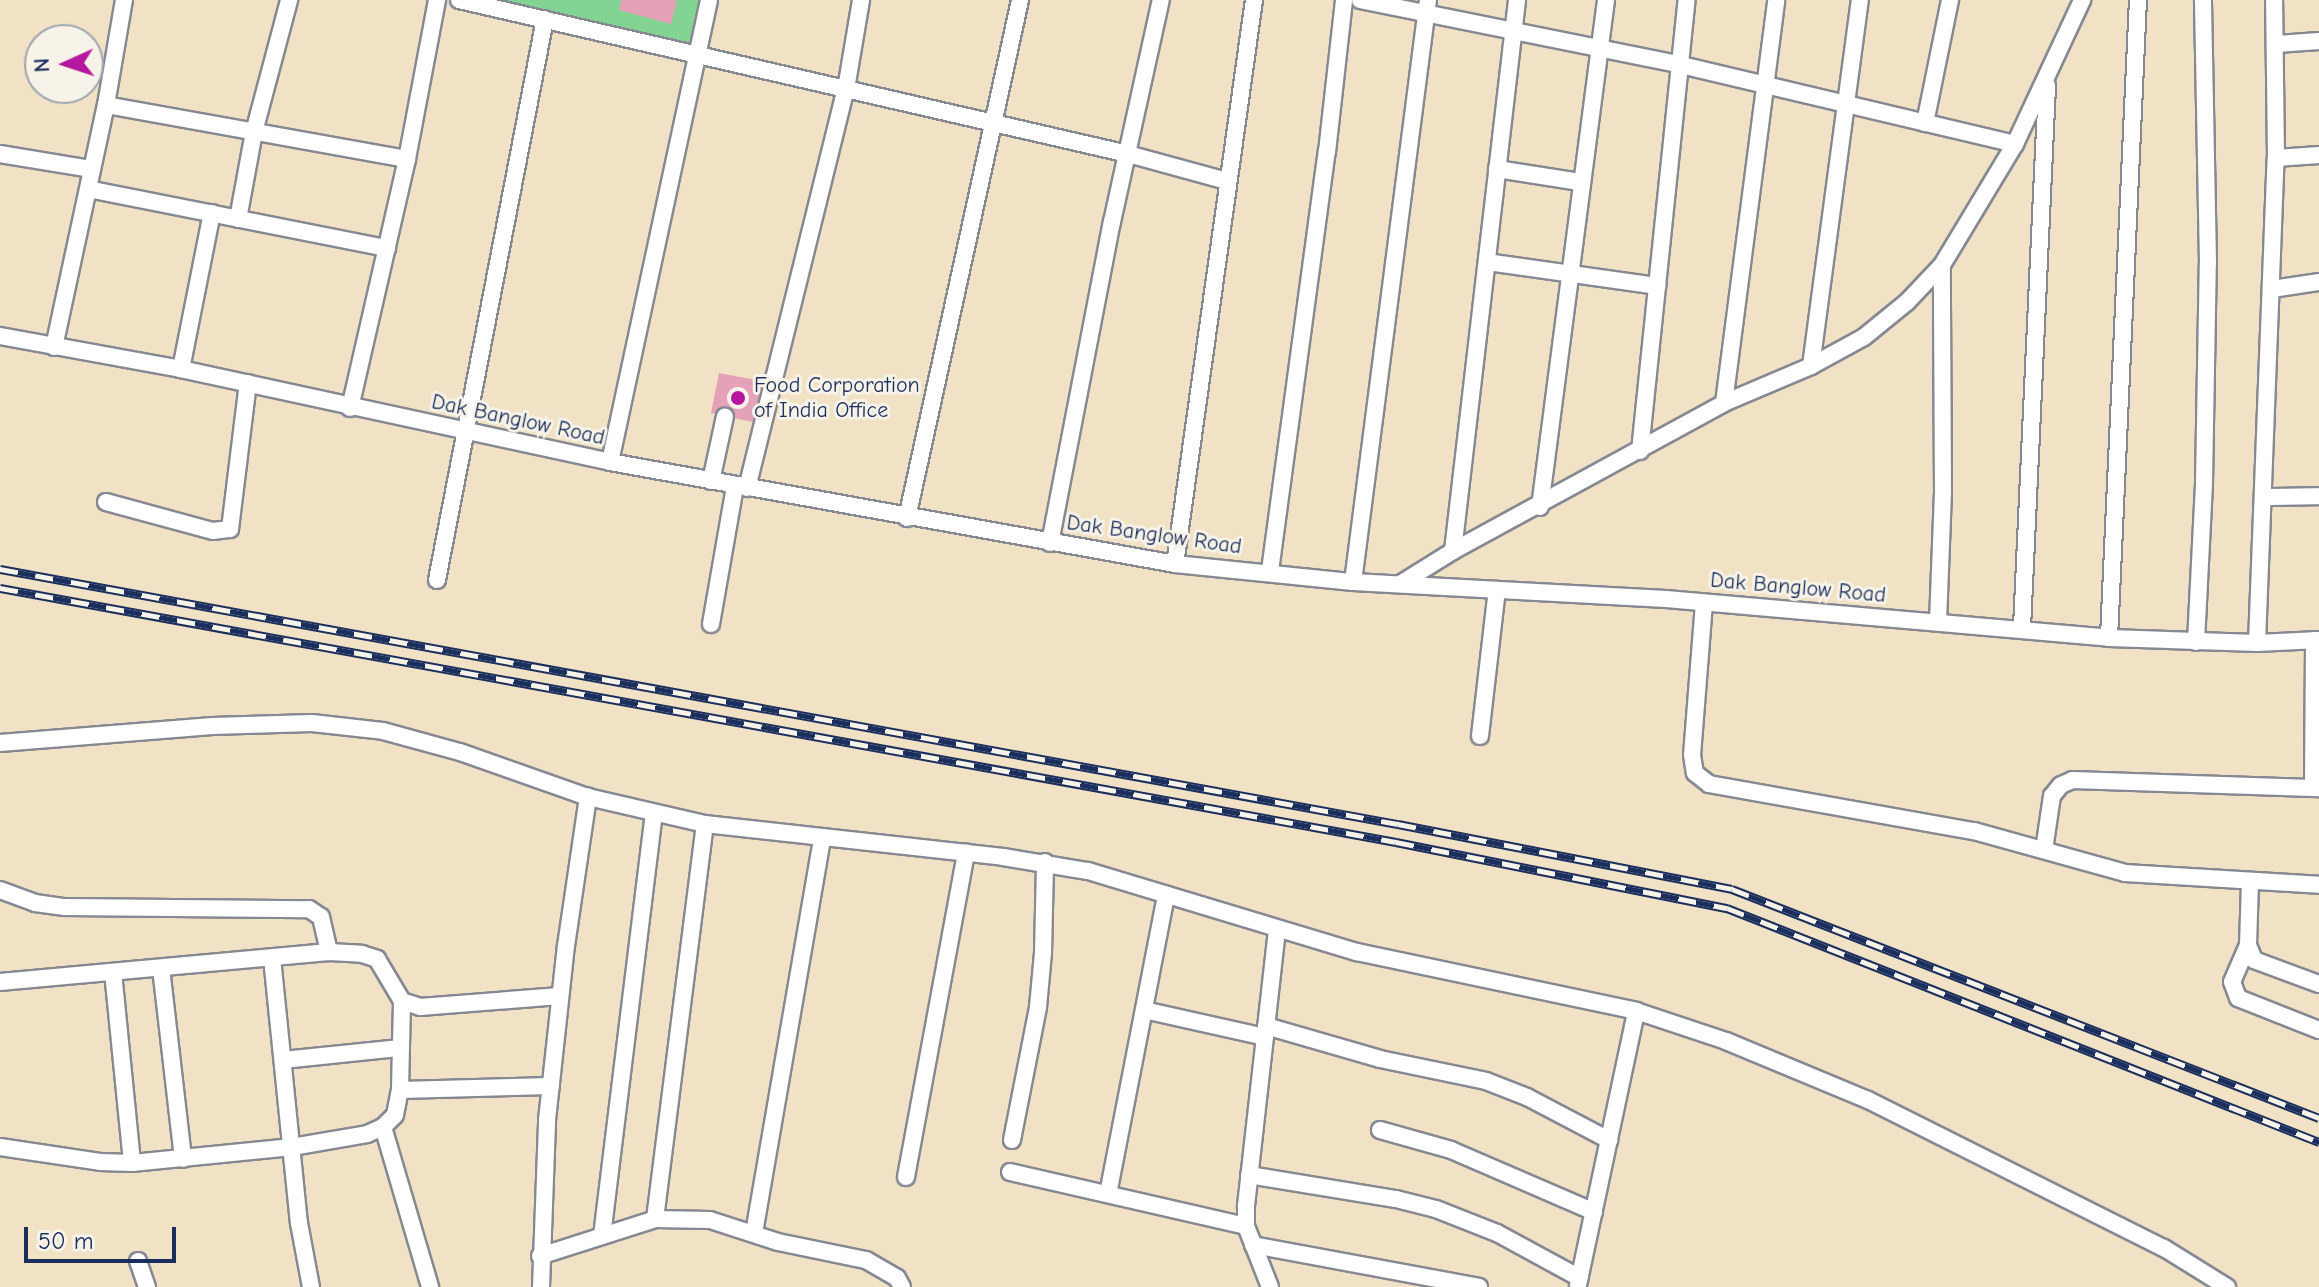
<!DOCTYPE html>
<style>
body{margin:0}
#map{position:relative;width:2319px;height:1287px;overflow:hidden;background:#f1e1c5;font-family:"Comic Neue",sans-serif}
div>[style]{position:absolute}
.green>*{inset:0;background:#83d393}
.building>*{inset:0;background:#e4a2b8}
.roads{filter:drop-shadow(2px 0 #868892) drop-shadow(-2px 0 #868892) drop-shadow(0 2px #868892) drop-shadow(0 -2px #868892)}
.street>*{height:16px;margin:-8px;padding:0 8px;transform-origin:8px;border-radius:8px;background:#fff}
.rail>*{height:9px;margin-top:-4.5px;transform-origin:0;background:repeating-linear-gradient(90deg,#f7f3e8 0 18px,#1b2f5e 0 36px);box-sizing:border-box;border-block:2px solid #1b2f5e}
.dots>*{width:22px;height:22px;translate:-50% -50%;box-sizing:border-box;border:4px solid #f7f3e8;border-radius:50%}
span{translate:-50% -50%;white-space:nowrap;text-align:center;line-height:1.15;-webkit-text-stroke:6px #f7f3e8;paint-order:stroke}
.poi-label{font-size:22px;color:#1b2f5e}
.left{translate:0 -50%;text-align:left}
.street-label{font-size:22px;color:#1b2f5e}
.north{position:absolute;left:24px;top:24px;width:80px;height:80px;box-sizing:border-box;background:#f7f3e8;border:2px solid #9fa5b1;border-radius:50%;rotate:267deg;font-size:22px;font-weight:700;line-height:32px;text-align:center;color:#1b2f5e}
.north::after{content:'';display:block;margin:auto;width:28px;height:36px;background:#b5179e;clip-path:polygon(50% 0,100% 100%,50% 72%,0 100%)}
.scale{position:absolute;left:24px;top:1227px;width:152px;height:36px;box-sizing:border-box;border:4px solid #1b2f5e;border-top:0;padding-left:10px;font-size:24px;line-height:28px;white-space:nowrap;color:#1b2f5e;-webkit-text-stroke:6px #f7f3e8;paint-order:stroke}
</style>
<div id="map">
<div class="green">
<div style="clip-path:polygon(459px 0,709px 0,695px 53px)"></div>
</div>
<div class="building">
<div style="clip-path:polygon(621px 0,674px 0,677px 1px,671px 24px,619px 10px)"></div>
<div style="clip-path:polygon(719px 373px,766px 382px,757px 423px,711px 413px)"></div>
</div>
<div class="roads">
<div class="street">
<div style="left:459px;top:0;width:686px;rotate:12.96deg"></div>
<div style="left:1128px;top:154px;width:103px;rotate:15.3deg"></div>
<div style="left:1360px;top:0;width:328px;rotate:11.4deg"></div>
<div style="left:1681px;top:65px;width:343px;rotate:13.3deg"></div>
<div style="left:2277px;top:44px;width:42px;rotate:-4.1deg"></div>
<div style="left:106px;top:105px;width:306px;rotate:10.2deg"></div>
<div style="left:1925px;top:123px;width:126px;rotate:-78.5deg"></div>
<div style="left:0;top:154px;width:93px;rotate:9.3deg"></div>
<div style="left:2276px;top:158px;width:43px;rotate:-4deg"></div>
<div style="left:1497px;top:169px;width:84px;rotate:8.9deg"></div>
<div style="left:88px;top:189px;width:305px;rotate:11.2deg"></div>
<div style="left:238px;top:219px;width:88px;rotate:-79.6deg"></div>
<div style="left:254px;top:132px;width:137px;rotate:-75.1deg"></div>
<div style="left:1487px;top:262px;width:172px;rotate:8deg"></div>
<div style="left:2272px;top:289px;width:48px;rotate:-8.5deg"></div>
<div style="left:0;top:336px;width:184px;rotate:10.3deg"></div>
<div style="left:181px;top:369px;width:439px;rotate:12.2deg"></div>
<div style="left:610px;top:462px;width:574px;rotate:10.23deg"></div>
<div style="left:1175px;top:564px;width:179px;rotate:5.8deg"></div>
<div style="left:1353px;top:582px;width:313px;rotate:3.1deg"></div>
<div style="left:1666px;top:599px;width:445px;rotate:5deg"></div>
<div style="left:2109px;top:638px;width:148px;rotate:1.9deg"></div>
<div style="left:2257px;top:643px;width:62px;rotate:-2.8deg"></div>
<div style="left:54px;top:347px;width:248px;rotate:-77.9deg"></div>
<div style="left:106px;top:105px;width:107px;rotate:-80.3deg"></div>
<div style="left:1811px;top:366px;width:369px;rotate:-82.4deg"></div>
<div style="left:181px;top:369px;width:159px;rotate:-78.8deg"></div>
<div style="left:1724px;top:403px;width:406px;rotate:-82.6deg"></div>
<div style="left:350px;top:408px;width:255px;rotate:-77.1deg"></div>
<div style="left:407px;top:159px;width:162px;rotate:-79.3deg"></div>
<div style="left:1640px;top:451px;width:453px;rotate:-84.1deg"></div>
<div style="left:610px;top:462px;width:472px;rotate:-77.9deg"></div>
<div style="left:711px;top:481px;width:66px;rotate:-77.8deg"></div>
<div style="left:747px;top:488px;width:411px;rotate:-76.1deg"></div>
<div style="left:846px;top:89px;width:90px;rotate:-80.4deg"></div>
<div style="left:2264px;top:497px;width:55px;rotate:-1deg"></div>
<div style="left:106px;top:502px;width:111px;rotate:15.2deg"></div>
<div style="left:213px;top:531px;width:17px;rotate:-7deg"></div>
<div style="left:230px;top:529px;width:147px;rotate:-83deg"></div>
<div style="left:1540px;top:507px;width:511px;rotate:-82.58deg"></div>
<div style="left:907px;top:518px;width:530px;rotate:-77.69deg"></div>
<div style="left:1050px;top:543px;width:327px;rotate:-79.1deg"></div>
<div style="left:1112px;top:222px;width:227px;rotate:-77.6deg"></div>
<div style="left:1453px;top:551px;width:555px;rotate:-83.37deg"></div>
<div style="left:1175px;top:564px;width:570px;rotate:-82.03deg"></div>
<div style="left:1270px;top:571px;width:423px;rotate:-82.3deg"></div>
<div style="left:1327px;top:152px;width:153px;rotate:-83.6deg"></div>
<div style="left:437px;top:580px;width:571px;rotate:-79.1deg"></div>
<div style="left:1353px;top:582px;width:587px;rotate:-82.66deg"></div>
<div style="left:1400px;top:584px;width:62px;rotate:-31.9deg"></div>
<div style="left:1453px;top:551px;width:309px;rotate:-28.6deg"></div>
<div style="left:1724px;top:403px;width:95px;rotate:-23deg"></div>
<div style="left:1811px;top:366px;width:60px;rotate:-28.7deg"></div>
<div style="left:1864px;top:337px;width:55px;rotate:-39.1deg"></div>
<div style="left:1907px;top:302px;width:51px;rotate:-46.6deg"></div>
<div style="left:1942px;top:265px;width:141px;rotate:-58.9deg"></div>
<div style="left:2015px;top:144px;width:159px;rotate:-65deg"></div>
<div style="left:1704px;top:603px;width:152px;rotate:94.5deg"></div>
<div style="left:1692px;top:755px;width:18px;rotate:81deg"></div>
<div style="left:1695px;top:773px;width:18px;rotate:38deg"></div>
<div style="left:1709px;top:784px;width:269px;rotate:10.1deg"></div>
<div style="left:1974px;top:831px;width:157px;rotate:15.5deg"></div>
<div style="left:2125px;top:873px;width:194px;rotate:3.5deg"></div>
<div style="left:1938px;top:622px;width:130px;rotate:-87.8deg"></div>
<div style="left:1943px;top:492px;width:227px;rotate:-90.3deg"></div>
<div style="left:711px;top:624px;width:140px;rotate:-80.1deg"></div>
<div style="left:2022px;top:628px;width:543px;rotate:-87.36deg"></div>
<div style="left:2109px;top:638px;width:639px;rotate:-87.4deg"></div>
<div style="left:2196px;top:642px;width:160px;rotate:-87.1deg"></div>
<div style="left:2204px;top:482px;width:219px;rotate:-89deg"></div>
<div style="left:2208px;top:263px;width:263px;rotate:-91.1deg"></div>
<div style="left:2257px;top:643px;width:485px;rotate:-87.8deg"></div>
<div style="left:2276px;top:158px;width:158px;rotate:-90.7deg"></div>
<div style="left:1480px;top:736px;width:147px;rotate:-83.4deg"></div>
<div style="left:0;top:743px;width:213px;rotate:-4.6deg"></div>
<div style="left:212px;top:726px;width:100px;rotate:-1.7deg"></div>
<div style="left:312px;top:723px;width:71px;rotate:6.4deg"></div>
<div style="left:383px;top:731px;width:80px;rotate:15.3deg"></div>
<div style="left:460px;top:752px;width:136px;rotate:19.4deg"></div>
<div style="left:588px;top:797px;width:120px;rotate:13deg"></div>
<div style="left:705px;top:824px;width:300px;rotate:6.3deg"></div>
<div style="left:1003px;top:857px;width:86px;rotate:9.4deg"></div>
<div style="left:1088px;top:871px;width:281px;rotate:16.8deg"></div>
<div style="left:1357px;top:952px;width:285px;rotate:11.9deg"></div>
<div style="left:1636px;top:1011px;width:95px;rotate:18.4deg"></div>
<div style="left:1726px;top:1041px;width:154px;rotate:22.6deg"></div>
<div style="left:1868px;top:1100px;width:331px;rotate:26.6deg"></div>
<div style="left:2164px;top:1248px;width:74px;rotate:31.8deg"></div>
<div style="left:2313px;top:788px;width:148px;rotate:-89.6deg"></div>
<div style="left:2044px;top:850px;width:55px;rotate:-81.6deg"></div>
<div style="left:2052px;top:796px;width:14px;rotate:-51deg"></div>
<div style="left:2061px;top:785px;width:13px;rotate:-23deg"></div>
<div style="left:2073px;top:780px;width:246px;rotate:1.9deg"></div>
<div style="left:2250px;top:882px;width:63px;rotate:91.8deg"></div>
<div style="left:2248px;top:945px;width:16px;rotate:68deg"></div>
<div style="left:2254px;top:960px;width:69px;rotate:20.3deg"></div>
<div style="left:0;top:890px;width:37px;rotate:20deg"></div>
<div style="left:35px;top:903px;width:30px;rotate:8deg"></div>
<div style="left:65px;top:907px;width:244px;rotate:0.5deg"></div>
<div style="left:309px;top:909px;width:14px;rotate:34deg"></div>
<div style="left:321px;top:917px;width:36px;rotate:77deg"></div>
<div style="left:2248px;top:945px;width:40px;rotate:113.4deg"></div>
<div style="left:2232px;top:982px;width:17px;rotate:69deg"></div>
<div style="left:2238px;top:998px;width:87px;rotate:21.6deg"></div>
<div style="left:272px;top:958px;width:266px;rotate:84.2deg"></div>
<div style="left:299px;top:1223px;width:65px;rotate:79.4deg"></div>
<div style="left:161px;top:968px;width:192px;rotate:83.4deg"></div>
<div style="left:113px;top:972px;width:192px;rotate:84.3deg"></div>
<div style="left:0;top:982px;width:330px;rotate:-5.2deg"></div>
<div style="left:329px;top:952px;width:33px;rotate:3deg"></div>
<div style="left:362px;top:954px;width:16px;rotate:18deg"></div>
<div style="left:377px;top:959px;width:49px;rotate:59.2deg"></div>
<div style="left:402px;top:1001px;width:19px;rotate:18deg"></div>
<div style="left:420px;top:1007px;width:140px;rotate:-4.5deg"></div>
<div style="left:1144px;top:1010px;width:124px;rotate:12.6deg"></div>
<div style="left:1266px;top:1026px;width:119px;rotate:16.1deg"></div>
<div style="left:1380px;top:1059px;width:108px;rotate:11.7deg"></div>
<div style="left:1486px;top:1081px;width:44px;rotate:21.3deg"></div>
<div style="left:1527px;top:1097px;width:93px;rotate:27.7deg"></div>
<div style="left:283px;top:1060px;width:118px;rotate:-5.9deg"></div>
<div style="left:400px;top:1090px;width:151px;rotate:-1.5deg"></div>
<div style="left:383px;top:1127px;width:167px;rotate:73.6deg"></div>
<div style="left:1380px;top:1130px;width:74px;rotate:15.7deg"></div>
<div style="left:1451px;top:1150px;width:156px;rotate:23.4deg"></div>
<div style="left:1012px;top:1140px;width:136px;rotate:-78.9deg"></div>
<div style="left:1038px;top:1007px;width:54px;rotate:-84.7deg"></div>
<div style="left:1043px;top:953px;width:91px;rotate:-88.7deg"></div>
<div style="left:0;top:1147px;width:101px;rotate:8.5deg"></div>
<div style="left:100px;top:1162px;width:32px;rotate:2deg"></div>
<div style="left:132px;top:1163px;width:161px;rotate:-5.7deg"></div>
<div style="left:292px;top:1147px;width:76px;rotate:-9.8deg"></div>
<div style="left:367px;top:1134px;width:17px;rotate:-24deg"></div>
<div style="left:383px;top:1127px;width:17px;rotate:-45deg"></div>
<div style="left:395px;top:1115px;width:25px;rotate:-79deg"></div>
<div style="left:400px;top:1090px;width:89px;rotate:-88.7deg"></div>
<div style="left:1010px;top:1172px;width:242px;rotate:12.9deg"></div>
<div style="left:1249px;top:1175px;width:149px;rotate:9.3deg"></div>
<div style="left:1396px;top:1199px;width:41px;rotate:14deg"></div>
<div style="left:1436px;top:1209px;width:66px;rotate:21.5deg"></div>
<div style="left:1497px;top:1233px;width:94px;rotate:28.5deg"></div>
<div style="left:906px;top:1177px;width:330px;rotate:-79.5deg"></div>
<div style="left:1108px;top:1194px;width:305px;rotate:-79deg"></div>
<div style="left:655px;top:1219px;width:398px;rotate:-82.8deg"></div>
<div style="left:754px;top:1233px;width:401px;rotate:-80.2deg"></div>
<div style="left:602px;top:1236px;width:426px;rotate:-83deg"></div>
<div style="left:1253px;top:1245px;width:230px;rotate:10.5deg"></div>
<div style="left:540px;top:1256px;width:121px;rotate:-17.8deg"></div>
<div style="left:655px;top:1219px;width:55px;rotate:1deg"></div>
<div style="left:710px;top:1220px;width:71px;rotate:17.9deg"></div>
<div style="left:778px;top:1242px;width:90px;rotate:11.6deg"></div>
<div style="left:866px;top:1260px;width:36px;rotate:30deg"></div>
<div style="left:897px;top:1278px;width:10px;rotate:61deg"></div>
<div style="left:138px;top:1261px;width:28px;rotate:71deg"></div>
<div style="left:1578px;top:1285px;width:280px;rotate:-78deg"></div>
<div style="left:541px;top:1287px;width:167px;rotate:-87.9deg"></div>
<div style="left:547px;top:1120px;width:175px;rotate:-83.8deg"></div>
<div style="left:566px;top:946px;width:151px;rotate:-81.6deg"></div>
<div style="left:1270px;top:1287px;width:66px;rotate:-111.5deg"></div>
<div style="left:1246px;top:1226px;width:20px;rotate:-90deg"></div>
<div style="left:1246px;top:1206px;width:277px;rotate:-83.6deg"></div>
</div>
</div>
<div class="rail">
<div style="left:0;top:569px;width:1421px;rotate:10.34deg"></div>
<div style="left:1398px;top:824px;width:340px;rotate:11deg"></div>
<div style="left:1732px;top:889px;width:630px;rotate:21.31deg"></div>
<div style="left:0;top:588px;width:1419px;rotate:10.31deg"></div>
<div style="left:1396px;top:842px;width:338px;rotate:11.3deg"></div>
<div style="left:1727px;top:908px;width:637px;rotate:21.57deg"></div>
</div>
<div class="dots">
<div style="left:738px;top:398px;background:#b5179e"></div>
</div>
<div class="poi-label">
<span class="left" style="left:754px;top:398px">Food Corporation<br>of India Office</span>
</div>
<div class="street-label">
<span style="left:518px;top:420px;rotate:12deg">Dak Banglow Road</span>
<span style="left:1154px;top:535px;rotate:8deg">Dak Banglow Road</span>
<span style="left:1798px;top:588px;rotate:5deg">Dak Banglow Road</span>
</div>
<div class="north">N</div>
<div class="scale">50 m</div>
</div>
